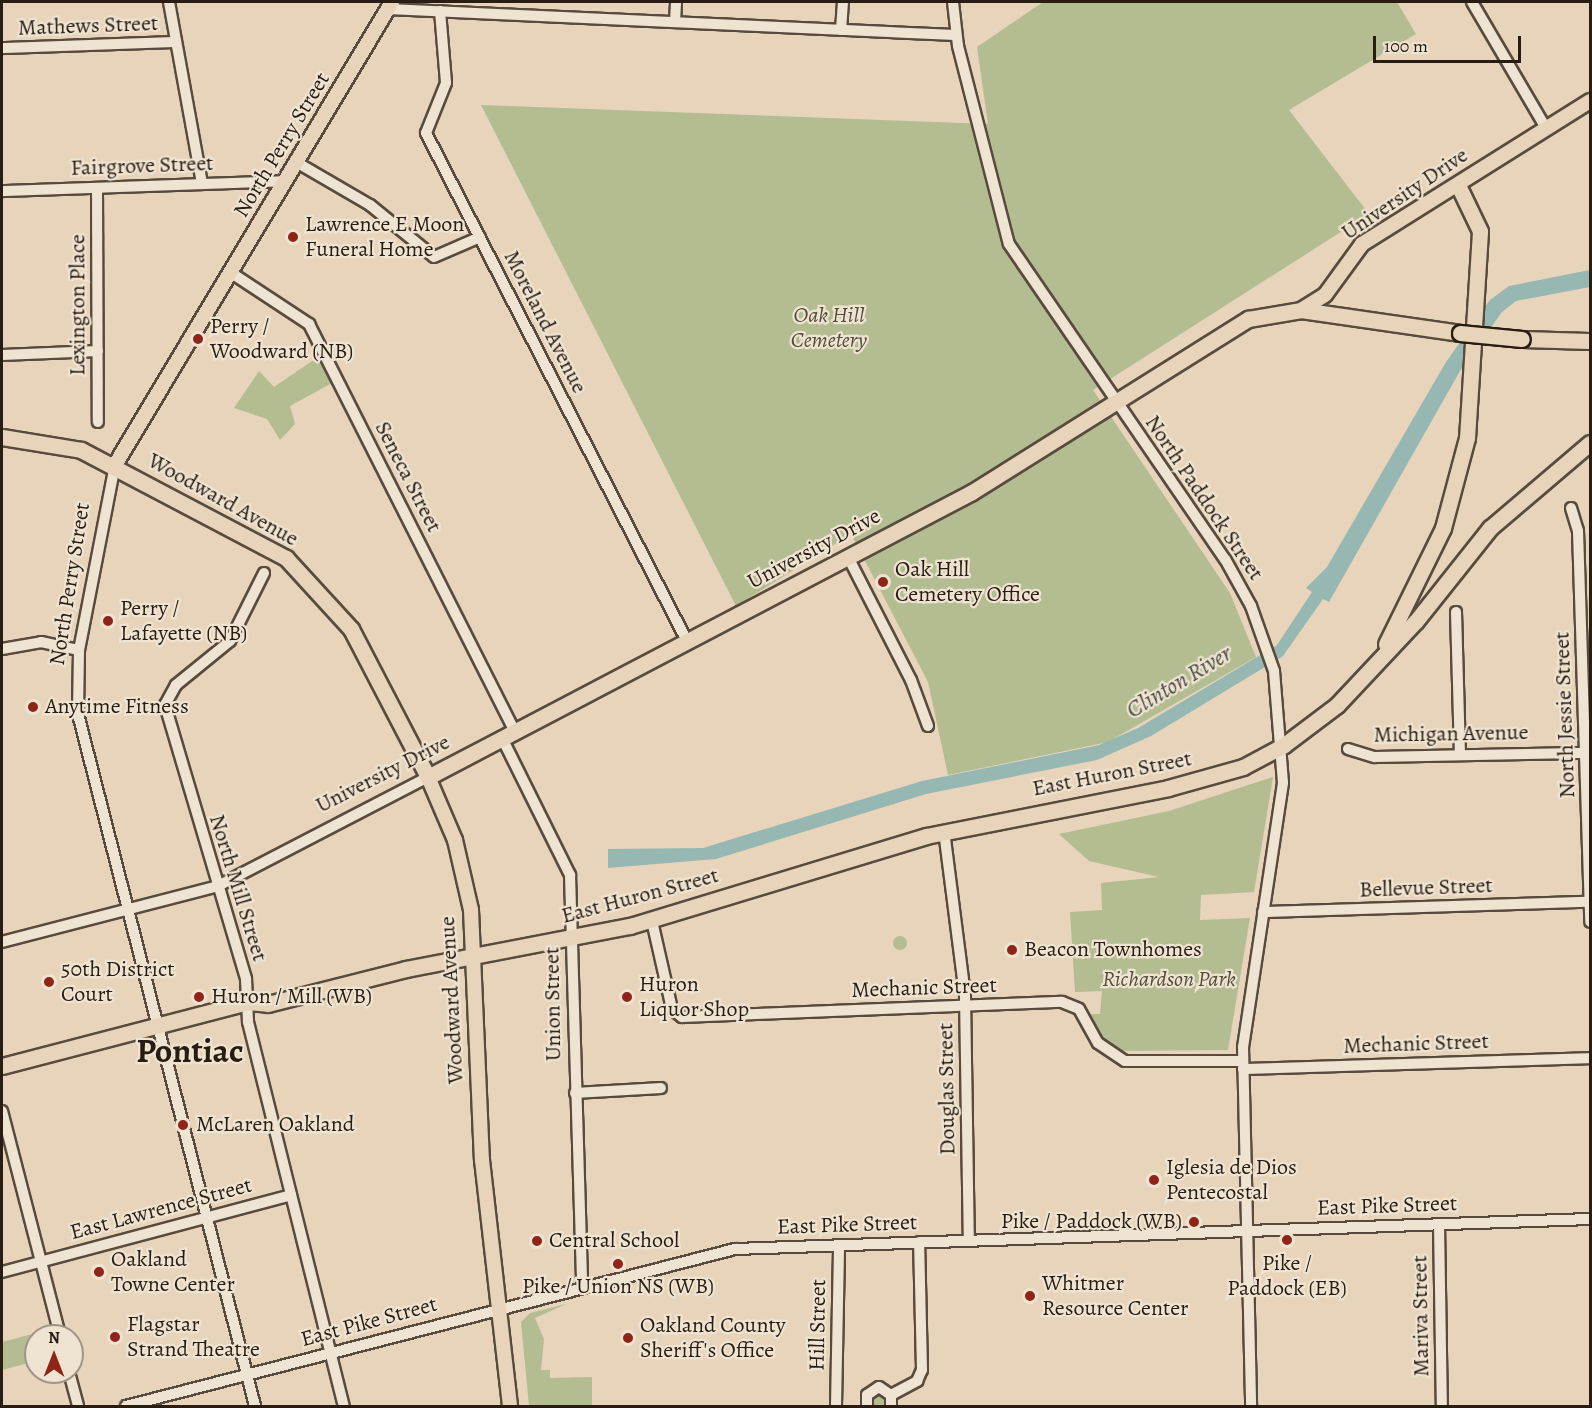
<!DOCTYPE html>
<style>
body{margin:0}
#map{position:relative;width:1592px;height:1408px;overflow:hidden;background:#e7d4ba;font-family:Alegreya,serif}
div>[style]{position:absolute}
.green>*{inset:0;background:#b3bd91}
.round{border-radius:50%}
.water>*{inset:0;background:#97b8b2}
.roads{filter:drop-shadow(2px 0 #584b3d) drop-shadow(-2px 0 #584b3d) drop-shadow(0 2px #584b3d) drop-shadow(0 -2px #584b3d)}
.minor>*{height:10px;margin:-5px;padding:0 5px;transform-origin:5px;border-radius:5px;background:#efe3d2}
.major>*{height:14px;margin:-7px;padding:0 7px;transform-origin:7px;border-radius:7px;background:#e7d4ba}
.highway>*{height:15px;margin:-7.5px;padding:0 7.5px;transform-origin:7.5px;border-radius:7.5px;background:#e7d4ba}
.bridges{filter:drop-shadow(2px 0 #291d13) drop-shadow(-2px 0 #291d13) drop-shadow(0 2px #291d13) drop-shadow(0 -2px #291d13)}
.highway-bridge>*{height:15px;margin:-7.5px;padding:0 7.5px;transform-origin:7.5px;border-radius:7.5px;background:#e7d4ba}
.dots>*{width:16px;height:16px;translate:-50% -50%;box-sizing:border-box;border:3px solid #efe3d2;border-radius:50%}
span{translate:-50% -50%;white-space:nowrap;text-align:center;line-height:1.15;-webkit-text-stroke:4.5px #efe3d2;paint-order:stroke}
.street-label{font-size:22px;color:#291d13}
.poi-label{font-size:22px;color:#291d13}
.left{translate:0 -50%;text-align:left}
.right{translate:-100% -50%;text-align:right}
.park-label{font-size:22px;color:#524d39;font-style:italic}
.water-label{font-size:24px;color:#4a4c43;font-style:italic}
.town-label{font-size:34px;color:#291d13;font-weight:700}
.frame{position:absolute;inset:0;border:3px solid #291d13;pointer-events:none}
.north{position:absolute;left:24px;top:1324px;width:60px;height:60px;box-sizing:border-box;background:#efe3d2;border:2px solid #a09486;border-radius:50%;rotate:0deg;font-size:16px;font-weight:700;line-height:24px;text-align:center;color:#291d13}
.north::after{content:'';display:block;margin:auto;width:21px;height:27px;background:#8f2418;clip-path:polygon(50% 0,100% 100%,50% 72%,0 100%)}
.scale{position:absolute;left:1373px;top:36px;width:148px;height:27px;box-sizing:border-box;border:3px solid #291d13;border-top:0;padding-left:8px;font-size:18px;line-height:21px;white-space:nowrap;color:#291d13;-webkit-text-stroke:4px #efe3d2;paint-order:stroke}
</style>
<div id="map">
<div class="green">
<div style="clip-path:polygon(1043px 2px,1397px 2px,1416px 34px,1289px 110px,1369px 214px,1093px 390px,1230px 593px,1256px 657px,1108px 742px,948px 775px,928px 682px,851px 534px,736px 606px,481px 105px,988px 124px,977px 47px)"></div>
<div style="clip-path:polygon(318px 357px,332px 383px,290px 406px,295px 424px,280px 440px,267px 419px,234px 408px,259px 371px,274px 387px)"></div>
<div style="clip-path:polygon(1273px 777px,1254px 892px,1201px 895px,1200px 920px,1250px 918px,1228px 1050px,1117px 1051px,1103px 1040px,1091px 1014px,1100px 1014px,1102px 991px,1075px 992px,1070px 912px,1102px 910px,1101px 883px,1159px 877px,1089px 861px,1059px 834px,1169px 811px)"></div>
<div class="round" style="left:893px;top:936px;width:14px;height:14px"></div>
<div style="clip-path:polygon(566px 1304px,535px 1318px,544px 1339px,541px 1370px,550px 1370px,550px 1378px,592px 1377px,592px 1406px,529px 1406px,521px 1322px,530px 1313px)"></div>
<div style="clip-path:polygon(40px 1332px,36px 1361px,2px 1370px,2px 1342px)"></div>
<div class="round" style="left:872px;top:1393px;width:14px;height:14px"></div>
</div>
<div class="water">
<div style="clip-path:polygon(1590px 270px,1590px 287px,1516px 301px,1502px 312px,1460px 371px,1329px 602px,1323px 599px,1283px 656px,1151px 736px,1097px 760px,926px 794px,716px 859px,608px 868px,608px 849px,703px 848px,922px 781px,1099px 745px,1138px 728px,1277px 645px,1312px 592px,1306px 588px,1327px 567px,1446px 362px,1490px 300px,1509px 286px)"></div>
</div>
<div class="roads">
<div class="minor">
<div style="left:169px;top:2px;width:185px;rotate:79.7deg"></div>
<div style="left:953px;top:2px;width:44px;rotate:83.5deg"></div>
<div style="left:958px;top:46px;width:204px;rotate:75.6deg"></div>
<div style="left:1009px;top:244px;width:382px;rotate:55.6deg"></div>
<div style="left:1225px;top:559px;width:54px;rotate:61deg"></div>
<div style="left:1251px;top:606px;width:69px;rotate:70.5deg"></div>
<div style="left:1274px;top:671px;width:112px;rotate:85.4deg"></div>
<div style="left:1283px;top:783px;width:267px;rotate:98.6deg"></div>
<div style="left:1243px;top:1047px;width:359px;rotate:88.7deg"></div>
<div style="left:1472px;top:2px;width:146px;rotate:59.6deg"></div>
<div style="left:388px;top:9px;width:568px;rotate:2.63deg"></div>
<div style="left:440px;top:11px;width:72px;rotate:85.2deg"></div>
<div style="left:446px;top:83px;width:54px;rotate:111.8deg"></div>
<div style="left:426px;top:133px;width:571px;rotate:62.81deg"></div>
<div style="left:675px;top:22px;width:20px;rotate:-87deg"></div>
<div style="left:841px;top:30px;width:28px;rotate:-86deg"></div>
<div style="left:2px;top:48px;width:174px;rotate:-2deg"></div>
<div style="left:296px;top:162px;width:86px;rotate:30.2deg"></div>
<div style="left:370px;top:205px;width:82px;rotate:39.1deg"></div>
<div style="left:434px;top:257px;width:50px;rotate:-23.5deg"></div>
<div style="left:97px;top:188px;width:234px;rotate:89.8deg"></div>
<div style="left:2px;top:191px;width:283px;rotate:-2deg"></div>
<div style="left:230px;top:272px;width:95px;rotate:33.4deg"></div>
<div style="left:309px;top:324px;width:456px;rotate:63.2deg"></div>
<div style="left:2px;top:355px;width:96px;rotate:-2.4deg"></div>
<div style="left:115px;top:465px;width:188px;rotate:101deg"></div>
<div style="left:79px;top:650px;width:64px;rotate:90.9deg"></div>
<div style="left:78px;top:714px;width:714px;rotate:75.65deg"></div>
<div style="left:1571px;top:508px;width:24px;rotate:73deg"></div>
<div style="left:1578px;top:531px;width:391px;rotate:88.2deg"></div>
<div style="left:848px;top:557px;width:138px;rotate:62.9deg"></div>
<div style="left:911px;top:680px;width:49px;rotate:69.7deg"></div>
<div style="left:264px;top:573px;width:76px;rotate:116.6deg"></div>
<div style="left:230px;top:641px;width:70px;rotate:140.8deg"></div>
<div style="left:176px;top:685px;width:23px;rotate:119deg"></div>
<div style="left:165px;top:705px;width:286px;rotate:73.5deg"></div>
<div style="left:246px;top:979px;width:43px;rotate:87.3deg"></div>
<div style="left:248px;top:1022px;width:396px;rotate:76deg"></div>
<div style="left:1456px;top:612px;width:142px;rotate:88.4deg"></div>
<div style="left:2px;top:649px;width:40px;rotate:-10deg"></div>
<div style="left:41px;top:642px;width:39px;rotate:12deg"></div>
<div style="left:502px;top:738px;width:153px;rotate:63.6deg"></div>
<div style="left:570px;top:875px;width:411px;rotate:88.3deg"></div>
<div style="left:1348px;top:749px;width:28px;rotate:17deg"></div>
<div style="left:1375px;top:757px;width:215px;rotate:-1.1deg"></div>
<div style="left:944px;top:831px;width:166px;rotate:82.7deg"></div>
<div style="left:965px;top:996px;width:244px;rotate:89.1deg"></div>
<div style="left:1263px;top:912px;width:327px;rotate:-1.8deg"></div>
<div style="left:652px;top:921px;width:90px;rotate:77.2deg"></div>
<div style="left:672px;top:1009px;width:13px;rotate:39deg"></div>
<div style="left:682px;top:1017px;width:380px;rotate:-2.3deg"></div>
<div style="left:1062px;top:1002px;width:18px;rotate:22deg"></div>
<div style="left:1079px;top:1009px;width:39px;rotate:61deg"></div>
<div style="left:1098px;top:1043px;width:32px;rotate:34deg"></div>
<div style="left:1125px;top:1061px;width:118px"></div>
<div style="left:2px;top:942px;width:223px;rotate:-14.5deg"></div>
<div style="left:218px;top:886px;width:237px;rotate:-27.4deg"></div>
<div style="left:1243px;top:1069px;width:347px;rotate:-1.8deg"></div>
<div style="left:575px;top:1093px;width:86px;rotate:-3.3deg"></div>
<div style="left:2px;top:1111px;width:232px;rotate:75.5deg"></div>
<div style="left:1439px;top:1224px;width:182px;rotate:89.1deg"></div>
<div style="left:2px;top:1272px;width:299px;rotate:-14.9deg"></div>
<div style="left:69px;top:1372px;width:35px;rotate:75deg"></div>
<div style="left:891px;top:1395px;width:30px;rotate:-28deg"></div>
<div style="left:917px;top:1381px;width:12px;rotate:-66deg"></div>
<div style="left:922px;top:1370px;width:128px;rotate:-91.3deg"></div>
<div style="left:126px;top:1406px;width:629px;rotate:-14.46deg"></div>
<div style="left:735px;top:1249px;width:856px;rotate:-2.01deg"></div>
<div style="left:836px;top:1406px;width:161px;rotate:-88.9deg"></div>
<div style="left:867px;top:1406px;width:11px;rotate:-90deg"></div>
<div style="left:867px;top:1395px;width:14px;rotate:-34deg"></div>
<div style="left:879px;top:1387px;width:14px;rotate:34deg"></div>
<div style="left:891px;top:1395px;width:11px;rotate:90deg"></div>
</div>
<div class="major">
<div style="left:1301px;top:310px;width:28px;rotate:-32deg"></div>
<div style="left:1325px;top:295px;width:63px;rotate:-54deg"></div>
<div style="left:1362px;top:244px;width:269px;rotate:-32.1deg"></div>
<div style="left:115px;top:465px;width:540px;rotate:-59.11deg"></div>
<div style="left:428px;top:777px;width:69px;rotate:66.8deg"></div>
<div style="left:455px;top:840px;width:72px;rotate:77.1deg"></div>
<div style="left:471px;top:910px;width:250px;rotate:87.5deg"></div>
<div style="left:482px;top:1160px;width:248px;rotate:83.5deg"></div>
</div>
<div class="highway">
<div style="left:1522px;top:339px;width:68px;rotate:1.7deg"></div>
<div style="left:2px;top:437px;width:80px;rotate:9.3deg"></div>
<div style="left:81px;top:450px;width:232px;rotate:27.8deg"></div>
<div style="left:286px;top:558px;width:96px;rotate:47.5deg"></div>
<div style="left:351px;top:629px;width:167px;rotate:62.5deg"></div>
<div style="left:428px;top:777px;width:614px;rotate:-27.65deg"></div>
<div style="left:972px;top:492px;width:326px;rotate:-32.1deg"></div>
<div style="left:1248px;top:319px;width:54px;rotate:-9.6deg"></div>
<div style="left:1301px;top:310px;width:161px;rotate:8.2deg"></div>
<div style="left:1386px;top:644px;width:129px;rotate:-63.8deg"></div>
<div style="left:1443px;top:528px;width:93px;rotate:-75.1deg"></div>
<div style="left:1467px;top:438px;width:207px;rotate:-86.4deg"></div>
<div style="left:1480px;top:231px;width:51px;rotate:-115.6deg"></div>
<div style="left:2px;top:1066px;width:253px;rotate:-14.6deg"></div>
<div style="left:247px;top:1002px;width:21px;rotate:5deg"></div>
<div style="left:268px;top:1004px;width:142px;rotate:-14.2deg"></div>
<div style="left:406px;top:969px;width:228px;rotate:-10.9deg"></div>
<div style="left:630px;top:926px;width:309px;rotate:-16.9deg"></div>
<div style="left:926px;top:836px;width:247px;rotate:-11.2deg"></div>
<div style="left:1168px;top:788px;width:78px;rotate:-15.6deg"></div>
<div style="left:1243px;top:767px;width:47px;rotate:-28.2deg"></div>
<div style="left:1284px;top:745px;width:66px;rotate:-37deg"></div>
<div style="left:1337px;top:705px;width:115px;rotate:-46.8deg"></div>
<div style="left:1416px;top:621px;width:119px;rotate:-51.5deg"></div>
<div style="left:1490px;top:528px;width:131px;rotate:-40.4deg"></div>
</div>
</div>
<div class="bridges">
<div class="highway-bridge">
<div style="left:1460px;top:333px;width:62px;rotate:5.5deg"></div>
</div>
</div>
<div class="dots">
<div style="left:293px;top:237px;background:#8f2418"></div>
<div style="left:198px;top:339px;background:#8f2418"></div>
<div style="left:883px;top:582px;background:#8f2418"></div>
<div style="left:108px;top:621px;background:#8f2418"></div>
<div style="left:33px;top:707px;background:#8f2418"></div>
<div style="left:1012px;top:950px;background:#8f2418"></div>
<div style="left:49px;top:982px;background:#8f2418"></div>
<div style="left:199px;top:997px;background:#8f2418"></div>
<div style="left:627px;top:997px;background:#8f2418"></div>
<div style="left:183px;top:1125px;background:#8f2418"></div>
<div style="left:1154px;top:1180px;background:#8f2418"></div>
<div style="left:1194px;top:1222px;background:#8f2418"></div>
<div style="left:1287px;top:1240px;background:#8f2418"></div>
<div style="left:537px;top:1241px;background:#8f2418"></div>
<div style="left:618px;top:1264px;background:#8f2418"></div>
<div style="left:99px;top:1272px;background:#8f2418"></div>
<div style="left:1030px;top:1296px;background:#8f2418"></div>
<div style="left:115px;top:1337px;background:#8f2418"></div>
<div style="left:628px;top:1338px;background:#8f2418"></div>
</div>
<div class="street-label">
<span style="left:88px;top:26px;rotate:-2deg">Mathews Street</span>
<span style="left:282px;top:145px;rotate:-59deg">North Perry Street</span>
<span style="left:142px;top:166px;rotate:-2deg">Fairgrove Street</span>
<span style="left:1405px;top:194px;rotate:-34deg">University Drive</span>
<span style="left:78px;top:305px;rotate:-90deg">Lexington Place</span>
<span style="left:545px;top:322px;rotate:63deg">Moreland Avenue</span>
<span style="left:408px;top:477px;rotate:63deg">Seneca Street</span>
<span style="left:1204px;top:498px;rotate:56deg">North Paddock Street</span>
<span style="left:223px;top:500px;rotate:29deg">Woodward Avenue</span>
<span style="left:814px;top:549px;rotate:-28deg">University Drive</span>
<span style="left:70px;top:584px;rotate:-81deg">North Perry Street</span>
<span style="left:1565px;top:715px;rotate:-92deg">North Jessie Street</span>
<span style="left:1451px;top:734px;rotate:-1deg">Michigan Avenue</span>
<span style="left:383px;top:774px;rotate:-27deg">University Drive</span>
<span style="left:1112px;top:774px;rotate:-11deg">East Huron Street</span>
<span style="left:238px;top:888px;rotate:73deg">North Mill Street</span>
<span style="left:1426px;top:888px;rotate:-2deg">Bellevue Street</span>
<span style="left:640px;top:896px;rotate:-15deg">East Huron Street</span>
<span style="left:924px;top:988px;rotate:-2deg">Mechanic Street</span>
<span style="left:452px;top:1000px;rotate:-93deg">Woodward Avenue</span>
<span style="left:553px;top:1004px;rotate:-91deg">Union Street</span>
<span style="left:1416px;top:1044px;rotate:-2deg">Mechanic Street</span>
<span style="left:947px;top:1089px;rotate:-91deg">Douglas Street</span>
<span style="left:1387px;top:1206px;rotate:-2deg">East Pike Street</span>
<span style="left:161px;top:1209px;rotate:-15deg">East Lawrence Street</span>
<span style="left:847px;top:1225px;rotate:-2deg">East Pike Street</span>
<span style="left:1421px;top:1316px;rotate:-91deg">Mariva Street</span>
<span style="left:369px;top:1322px;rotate:-15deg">East Pike Street</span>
<span style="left:818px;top:1325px;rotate:-89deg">Hill Street</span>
</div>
<div class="poi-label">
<span class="left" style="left:305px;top:237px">Lawrence E Moon<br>Funeral Home</span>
<span class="left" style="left:210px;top:339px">Perry /<br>Woodward (NB)</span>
<span class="left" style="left:895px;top:582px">Oak Hill<br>Cemetery Office</span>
<span class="left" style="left:120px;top:621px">Perry /<br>Lafayette (NB)</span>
<span class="left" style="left:45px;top:707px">Anytime Fitness</span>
<span class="left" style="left:1024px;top:950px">Beacon Townhomes</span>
<span class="left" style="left:61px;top:982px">50th District<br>Court</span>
<span class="left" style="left:639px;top:997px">Huron<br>Liquor Shop</span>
<span class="left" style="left:211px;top:997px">Huron / Mill (WB)</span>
<span class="left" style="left:196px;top:1125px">McLaren Oakland</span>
<span class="left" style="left:1166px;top:1180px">Iglesia de Dios<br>Pentecostal</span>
<span class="right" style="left:1182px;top:1222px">Pike / Paddock (WB)</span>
<span class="left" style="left:549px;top:1241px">Central School</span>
<span class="left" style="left:111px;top:1272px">Oakland<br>Towne Center</span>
<span style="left:1287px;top:1276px">Pike /<br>Paddock (EB)</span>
<span class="left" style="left:1042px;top:1296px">Whitmer<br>Resource Center</span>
<span style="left:618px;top:1287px">Pike / Union NS (WB)</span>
<span class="left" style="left:127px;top:1337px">Flagstar<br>Strand Theatre</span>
<span class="left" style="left:640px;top:1338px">Oakland County<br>Sheriff's Office</span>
</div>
<div class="park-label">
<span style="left:829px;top:328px">Oak Hill<br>Cemetery</span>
<span style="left:1169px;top:980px">Richardson Park</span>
</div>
<div class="water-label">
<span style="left:1179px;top:682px;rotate:-31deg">Clinton River</span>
</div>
<div class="town-label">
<span style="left:190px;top:1051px">Pontiac</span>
</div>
<div class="frame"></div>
<div class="north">N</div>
<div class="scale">100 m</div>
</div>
